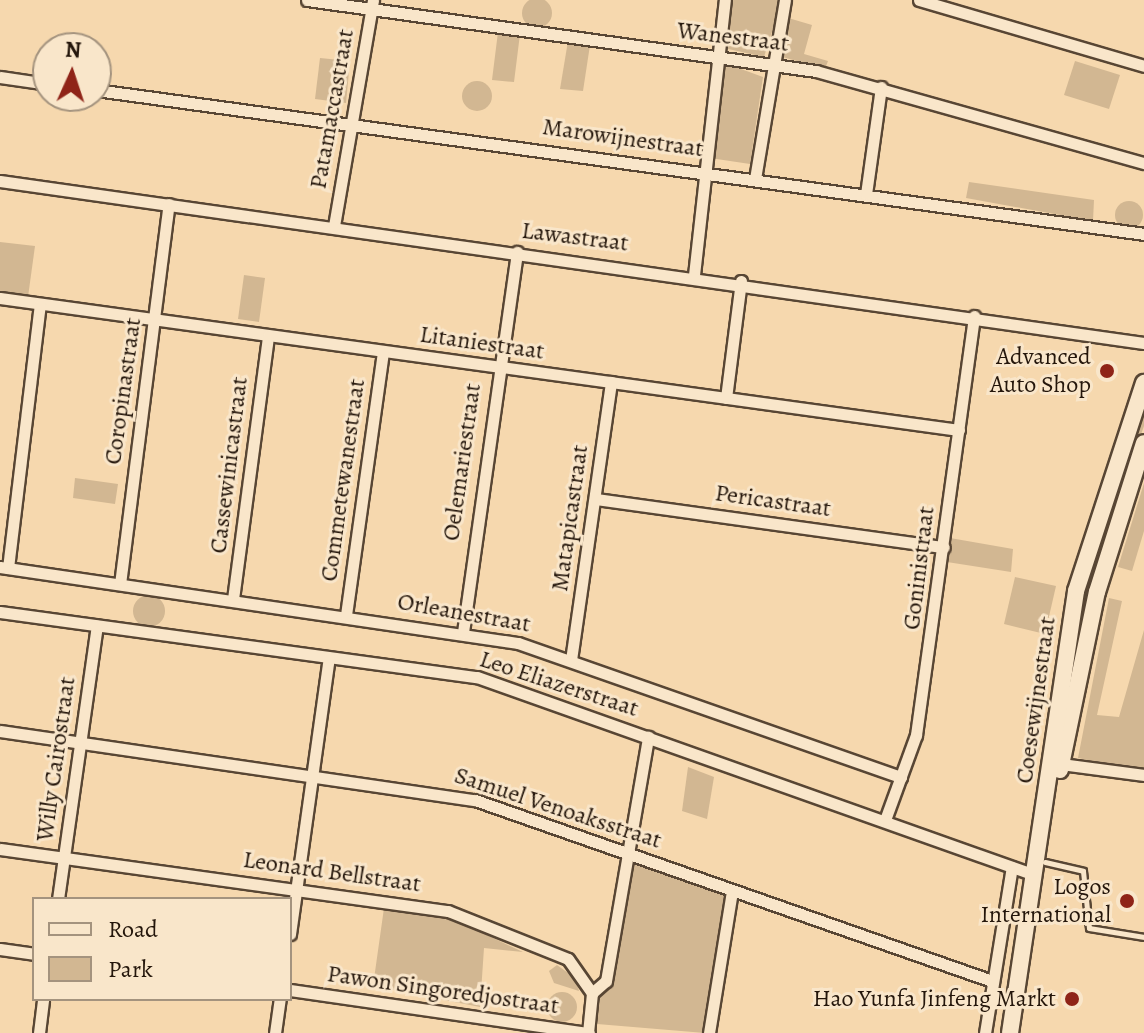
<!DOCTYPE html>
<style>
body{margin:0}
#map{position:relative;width:1144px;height:1033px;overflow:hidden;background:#f6d8ae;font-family:Alegreya,serif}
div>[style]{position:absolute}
.green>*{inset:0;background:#d2b792}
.round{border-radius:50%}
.roads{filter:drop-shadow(2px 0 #584634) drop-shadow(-2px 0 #584634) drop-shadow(0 2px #584634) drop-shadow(0 -2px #584634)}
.service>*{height:5px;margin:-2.5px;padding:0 2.5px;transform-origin:2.5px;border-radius:2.5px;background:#f9e6ca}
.minor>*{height:11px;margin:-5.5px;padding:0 5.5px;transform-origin:5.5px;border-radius:5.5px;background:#f9e6ca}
.secondary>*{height:16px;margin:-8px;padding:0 8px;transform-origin:8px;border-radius:8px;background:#f9e6ca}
.dots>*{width:22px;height:22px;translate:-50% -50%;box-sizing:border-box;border:4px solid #f9e6ca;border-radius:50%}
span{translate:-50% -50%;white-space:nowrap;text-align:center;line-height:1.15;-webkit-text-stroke:6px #f9e6ca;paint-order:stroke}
.street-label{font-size:24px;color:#24160b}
.poi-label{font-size:24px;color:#24160b}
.right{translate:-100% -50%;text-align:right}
.legend{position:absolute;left:32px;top:897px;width:260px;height:104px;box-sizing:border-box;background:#f9e6ca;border:2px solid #a4937e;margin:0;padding:10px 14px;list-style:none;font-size:24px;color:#24160b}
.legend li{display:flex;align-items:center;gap:16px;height:40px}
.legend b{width:40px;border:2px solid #a4937e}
.north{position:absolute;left:32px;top:32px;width:80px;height:80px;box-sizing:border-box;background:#f9e6ca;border:2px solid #a4937e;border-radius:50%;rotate:3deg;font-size:22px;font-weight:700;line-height:32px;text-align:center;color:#24160b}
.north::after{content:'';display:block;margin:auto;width:28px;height:36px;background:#8f2418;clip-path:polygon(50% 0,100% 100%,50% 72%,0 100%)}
</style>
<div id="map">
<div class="green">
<div class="round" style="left:522px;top:-2px;width:30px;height:30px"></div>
<div style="clip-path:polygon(728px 0,782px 0,764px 57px,724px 48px)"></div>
<div style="clip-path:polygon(785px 17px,812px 25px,804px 54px,828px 61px,825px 69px,779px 56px)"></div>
<div style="clip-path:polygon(498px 32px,520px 34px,514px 82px,492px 80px)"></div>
<div style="clip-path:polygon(568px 41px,590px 45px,583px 91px,560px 89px)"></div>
<div style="clip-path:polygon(320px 58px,350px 61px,346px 103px,315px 99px)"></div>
<div style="clip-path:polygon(1075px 61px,1120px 75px,1109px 109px,1064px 95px)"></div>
<div style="clip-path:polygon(730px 65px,763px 77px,750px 164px,710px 158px,720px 72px)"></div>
<div class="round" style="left:462px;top:81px;width:30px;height:30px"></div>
<div style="clip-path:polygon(969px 182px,1094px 200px,1093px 221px,966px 198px)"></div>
<div class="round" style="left:1115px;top:201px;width:28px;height:28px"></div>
<div style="clip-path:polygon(0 242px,35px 246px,28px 297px,0 292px)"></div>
<div style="clip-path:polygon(244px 275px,265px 278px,259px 322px,238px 319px)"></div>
<div style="clip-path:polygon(1144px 398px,1144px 426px,1109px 524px,1061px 712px,1081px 596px)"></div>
<div style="clip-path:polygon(75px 478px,118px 484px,115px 504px,73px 498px)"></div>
<div style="clip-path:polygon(1144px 483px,1144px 531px,1132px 571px,1118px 567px)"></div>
<div style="clip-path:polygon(950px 538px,1013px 549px,1011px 572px,947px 562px)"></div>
<div style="clip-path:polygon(1015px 577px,1056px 586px,1045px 634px,1004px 624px)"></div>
<div class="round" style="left:133px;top:595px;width:32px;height:32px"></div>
<div style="clip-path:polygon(1109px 598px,1122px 601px,1097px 715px,1119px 717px,1144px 630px,1144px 772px,1078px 758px)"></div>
<div style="clip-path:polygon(688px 767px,714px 777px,707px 819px,682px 811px)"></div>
<div style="clip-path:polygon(630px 861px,727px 896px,705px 1033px,597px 1024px,596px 996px,609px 987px)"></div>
<div style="clip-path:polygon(384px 908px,455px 920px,523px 952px,484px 948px,480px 1007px,373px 986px)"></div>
<div style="clip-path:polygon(557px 965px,575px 978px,579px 991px,554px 983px,549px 971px)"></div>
<div class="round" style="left:547px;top:992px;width:30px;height:30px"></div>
</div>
<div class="roads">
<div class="service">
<div style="left:1045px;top:862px;width:39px;rotate:13deg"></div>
<div style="left:1083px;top:871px;width:57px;rotate:84deg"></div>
<div style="left:1089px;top:928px;width:56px;rotate:9.3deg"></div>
</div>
<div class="minor">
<div style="left:307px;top:0;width:514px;rotate:7.94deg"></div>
<div style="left:816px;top:71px;width:341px;rotate:15.7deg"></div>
<div style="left:919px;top:0;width:234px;rotate:16.3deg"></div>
<div style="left:0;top:77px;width:49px;rotate:8.3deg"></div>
<div style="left:96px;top:90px;width:1058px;rotate:7.82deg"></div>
<div style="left:755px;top:179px;width:181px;rotate:-80.5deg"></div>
<div style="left:0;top:181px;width:1155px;rotate:8.06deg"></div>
<div style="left:866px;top:194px;width:108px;rotate:-82deg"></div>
<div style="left:334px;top:226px;width:229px;rotate:-80.2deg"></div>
<div style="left:694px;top:275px;width:277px;rotate:-83.6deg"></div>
<div style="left:0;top:298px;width:968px;rotate:7.84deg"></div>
<div style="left:726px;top:398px;width:118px;rotate:-82.7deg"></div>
<div style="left:596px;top:499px;width:351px;rotate:7.9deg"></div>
<div style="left:0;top:567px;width:524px;rotate:8.35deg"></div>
<div style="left:518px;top:643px;width:406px;rotate:19.3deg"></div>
<div style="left:8px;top:568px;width:265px;rotate:-83.1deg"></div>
<div style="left:120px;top:584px;width:383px;rotate:-82.7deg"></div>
<div style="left:233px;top:599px;width:265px;rotate:-82.4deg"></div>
<div style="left:0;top:612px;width:481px;rotate:7.8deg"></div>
<div style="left:477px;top:677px;width:592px;rotate:19.54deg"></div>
<div style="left:346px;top:615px;width:266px;rotate:-82deg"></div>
<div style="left:463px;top:632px;width:384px;rotate:-81.9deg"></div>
<div style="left:571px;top:660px;width:281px;rotate:-81.8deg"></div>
<div style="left:0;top:731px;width:480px;rotate:8.3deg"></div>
<div style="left:475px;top:800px;width:548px;rotate:19.29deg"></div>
<div style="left:1061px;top:764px;width:84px;rotate:7.5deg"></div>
<div style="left:885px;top:820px;width:90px;rotate:-70deg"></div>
<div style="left:916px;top:735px;width:423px;rotate:-82.1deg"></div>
<div style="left:0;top:849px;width:452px;rotate:7.9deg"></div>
<div style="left:448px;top:911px;width:129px;rotate:21.8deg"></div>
<div style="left:568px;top:959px;width:42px;rotate:54.8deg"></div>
<div style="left:592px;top:993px;width:40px;rotate:95.7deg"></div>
<div style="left:58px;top:899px;width:276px;rotate:-81.9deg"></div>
<div style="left:290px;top:934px;width:279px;rotate:-82deg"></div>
<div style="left:0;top:949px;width:34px;rotate:8deg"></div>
<div style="left:290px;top:990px;width:302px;rotate:8.2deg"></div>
<div style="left:592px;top:993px;width:18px;rotate:-41deg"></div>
<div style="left:606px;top:981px;width:248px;rotate:-80.2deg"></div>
<div style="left:39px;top:1033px;width:34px;rotate:-83deg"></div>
<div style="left:275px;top:1033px;width:34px;rotate:-82deg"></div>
<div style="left:709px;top:1033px;width:144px;rotate:-80.8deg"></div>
<div style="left:985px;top:1033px;width:168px;rotate:-80.8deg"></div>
</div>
<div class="secondary">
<div style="left:1060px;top:770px;width:182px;rotate:-78.3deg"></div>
<div style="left:1097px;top:592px;width:156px;rotate:-72.5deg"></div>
<div style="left:1010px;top:1033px;width:447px;rotate:-81.5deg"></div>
<div style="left:1076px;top:591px;width:219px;rotate:-71.9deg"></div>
</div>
</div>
<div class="dots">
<div style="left:1107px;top:371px;background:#8f2418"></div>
<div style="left:1127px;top:901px;background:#8f2418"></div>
<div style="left:1072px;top:999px;background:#8f2418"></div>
</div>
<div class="street-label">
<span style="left:733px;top:37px;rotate:7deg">Wanestraat</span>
<span style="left:332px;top:109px;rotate:-80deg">Patamaccastraat</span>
<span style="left:623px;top:138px;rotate:8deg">Marowijnestraat</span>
<span style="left:575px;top:237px;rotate:7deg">Lawastraat</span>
<span style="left:482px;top:343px;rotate:8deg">Litaniestraat</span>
<span style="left:123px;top:391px;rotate:-82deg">Coropinastraat</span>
<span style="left:462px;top:462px;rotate:-82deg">Oelemariestraat</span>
<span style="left:229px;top:465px;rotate:-83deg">Cassewinicastraat</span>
<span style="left:343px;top:480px;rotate:-82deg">Commetewanestraat</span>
<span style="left:773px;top:501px;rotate:8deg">Pericastraat</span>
<span style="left:570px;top:518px;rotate:-82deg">Matapicastraat</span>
<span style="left:919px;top:568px;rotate:-83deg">Goninistraat</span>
<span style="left:464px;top:613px;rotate:10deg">Orleanestraat</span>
<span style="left:559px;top:684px;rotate:18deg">Leo Eliazerstraat</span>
<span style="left:1036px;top:700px;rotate:-82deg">Coesewijnestraat</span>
<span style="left:56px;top:759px;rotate:-82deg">Willy Cairostraat</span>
<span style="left:558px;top:808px;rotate:18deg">Samuel Venoaksstraat</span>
<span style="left:332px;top:872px;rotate:8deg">Leonard Bellstraat</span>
<span style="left:443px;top:990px;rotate:8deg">Pawon Singoredjostraat</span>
</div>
<div class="poi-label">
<span class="right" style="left:1091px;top:371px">Advanced<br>Auto Shop</span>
<span class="right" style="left:1111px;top:901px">Logos<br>International</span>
<span class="right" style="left:1056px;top:999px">Hao Yunfa Jinfeng Markt</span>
</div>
<ul class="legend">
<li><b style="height:10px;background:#f9e6ca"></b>Road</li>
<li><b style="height:22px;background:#d2b792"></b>Park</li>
</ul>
<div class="north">N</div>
</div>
